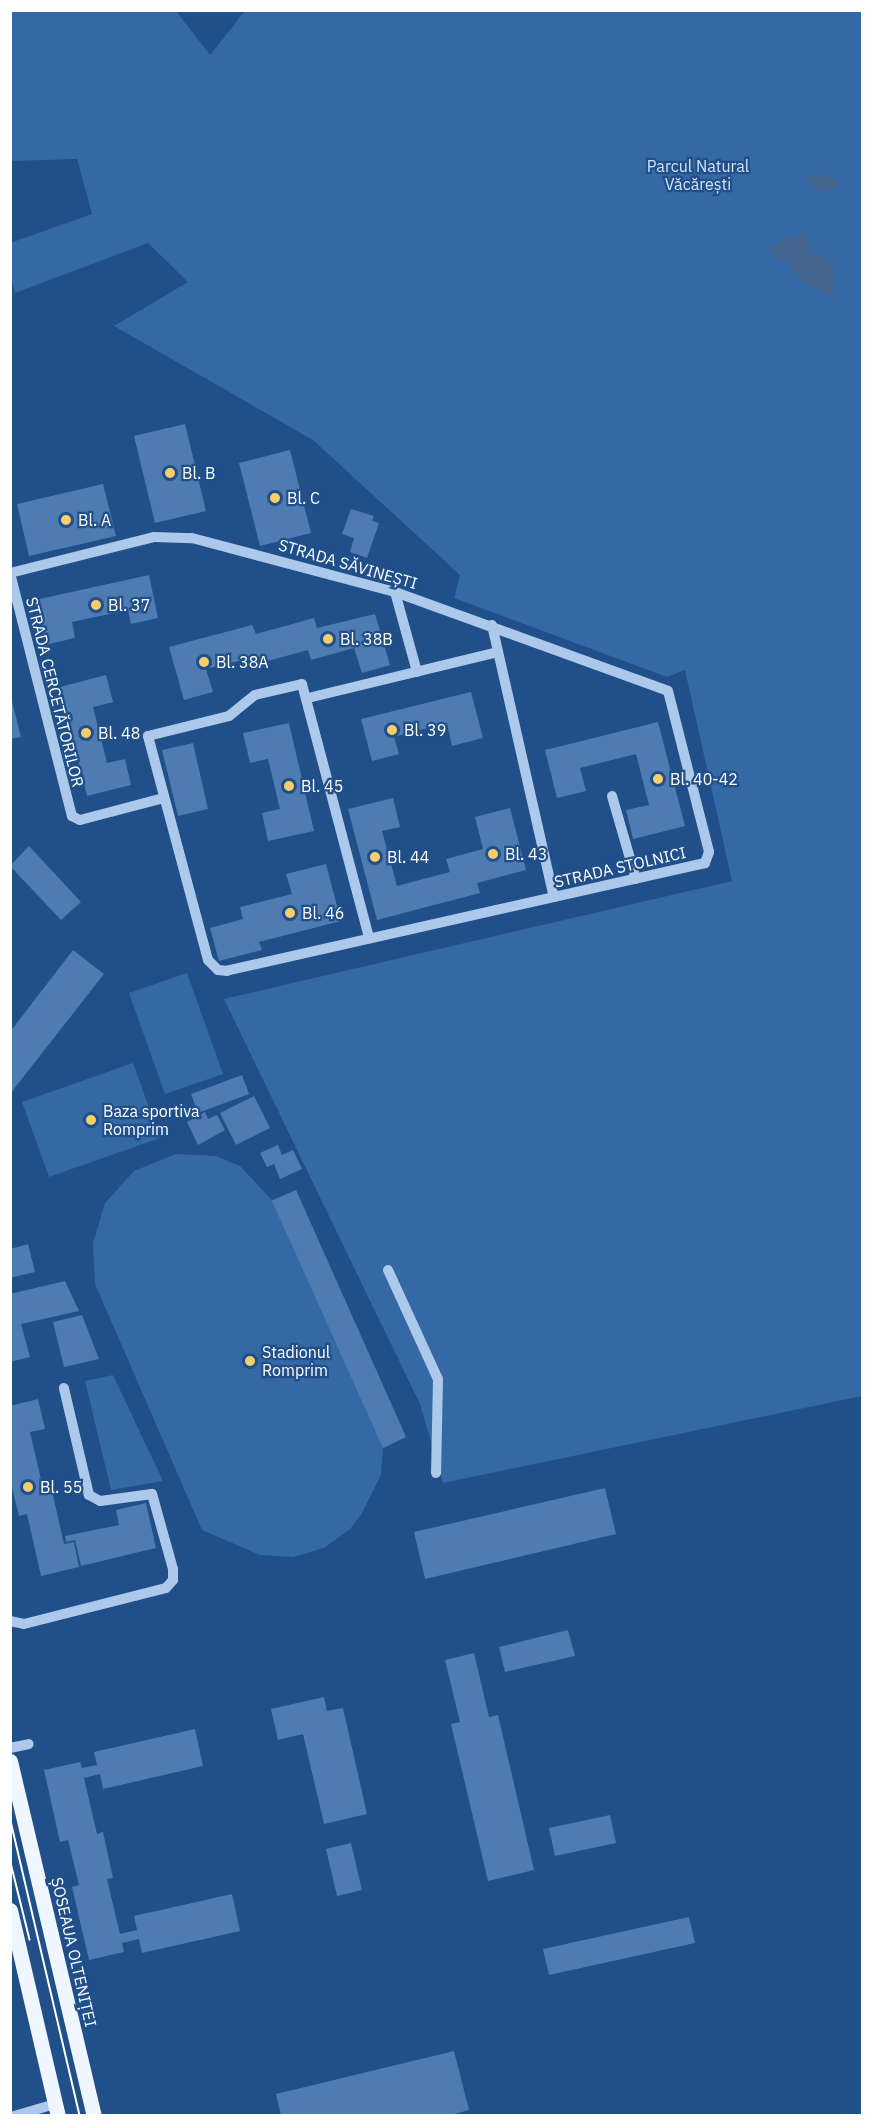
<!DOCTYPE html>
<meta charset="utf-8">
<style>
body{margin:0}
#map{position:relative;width:873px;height:2126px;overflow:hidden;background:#204f89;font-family:"IBM Plex Sans",sans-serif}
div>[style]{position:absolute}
.green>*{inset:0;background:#3469a6}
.water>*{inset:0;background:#43658f}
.building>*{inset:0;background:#4d7bb2}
.minor>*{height:10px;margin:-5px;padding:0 5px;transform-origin:5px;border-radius:5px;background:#acc9eb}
.major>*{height:15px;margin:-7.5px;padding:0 7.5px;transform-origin:7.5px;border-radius:7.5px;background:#f0f6fe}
.tram>*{height:1.5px;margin:-0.75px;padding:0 0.75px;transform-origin:0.75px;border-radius:0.75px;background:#fff}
.dots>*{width:16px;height:16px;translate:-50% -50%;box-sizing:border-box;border:3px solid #204f89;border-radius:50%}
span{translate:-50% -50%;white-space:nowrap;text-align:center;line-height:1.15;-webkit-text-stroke:4.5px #204f89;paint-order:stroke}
.park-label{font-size:16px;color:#d0e3f8}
.poi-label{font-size:16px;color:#fff}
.left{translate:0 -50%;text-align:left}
.street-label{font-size:16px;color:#fff}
.frame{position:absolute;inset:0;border:12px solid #fff;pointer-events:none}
</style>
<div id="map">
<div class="green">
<div style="clip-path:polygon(11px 11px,176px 11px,210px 55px,245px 11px,862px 11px,862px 1396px,443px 1483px,420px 1404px,224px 999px,732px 881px,685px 670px,667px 677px,454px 598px,460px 575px,313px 440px,114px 326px,188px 282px,148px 243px,15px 293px,11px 277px,10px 243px,92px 214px,77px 159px,11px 161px)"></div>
<div style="clip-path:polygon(187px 973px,223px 1074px,165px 1094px,129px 993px)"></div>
<div style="clip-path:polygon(133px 1063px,160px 1138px,49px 1177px,22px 1102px)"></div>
<div style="clip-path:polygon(176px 1154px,216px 1156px,240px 1166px,272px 1200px,296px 1190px,406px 1437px,383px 1448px,381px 1475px,361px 1515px,350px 1529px,324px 1548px,293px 1557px,260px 1555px,202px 1530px,95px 1284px,93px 1243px,105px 1203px,134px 1171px)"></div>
<div style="clip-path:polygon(113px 1375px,163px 1481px,111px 1490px,85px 1381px)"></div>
</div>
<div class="water">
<div style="clip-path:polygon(823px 174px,837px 179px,837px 188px,824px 191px,807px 185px,809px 177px)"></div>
<div style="clip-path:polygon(803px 233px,809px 243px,808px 250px,834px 263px,834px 298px,798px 278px,787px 260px,772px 257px,769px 247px)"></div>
</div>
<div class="building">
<div style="clip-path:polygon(185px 424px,206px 511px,155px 523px,134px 436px)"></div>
<div style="clip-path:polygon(290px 450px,311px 533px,260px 546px,239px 463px)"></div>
<div style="clip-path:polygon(103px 484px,116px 536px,29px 556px,17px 504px)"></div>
<div style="clip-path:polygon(351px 509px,374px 516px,372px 521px,379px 523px,367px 558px,350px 552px,354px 538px,342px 534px)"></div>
<div style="clip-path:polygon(149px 575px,158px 618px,131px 624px,128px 610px,72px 622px,75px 638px,45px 645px,35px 600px)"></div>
<div style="clip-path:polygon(375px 614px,390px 665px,362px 673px,354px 648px,311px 660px,308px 650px,253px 665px,250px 658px,206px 669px,213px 692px,184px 700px,169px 647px,252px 625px,256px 634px,314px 618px,317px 628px)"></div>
<div style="clip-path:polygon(106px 675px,113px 702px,93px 707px,107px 763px,125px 759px,131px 785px,87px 796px,60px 687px)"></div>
<div style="clip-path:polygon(471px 692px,483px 738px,452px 746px,447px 723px,394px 737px,399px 754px,372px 761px,361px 719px)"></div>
<div style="clip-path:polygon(10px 693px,21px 737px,10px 739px)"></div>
<div style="clip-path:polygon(658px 722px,685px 826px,633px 839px,626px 810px,649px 805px,636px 754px,580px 768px,586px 791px,557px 798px,545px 750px)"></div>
<div style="clip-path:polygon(289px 723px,314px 831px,268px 841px,262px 813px,280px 809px,268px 759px,250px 763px,243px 733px)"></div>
<div style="clip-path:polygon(193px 743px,208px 809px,178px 816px,162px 750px)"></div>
<div style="clip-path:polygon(393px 798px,400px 827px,382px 831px,397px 886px,450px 872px,446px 859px,483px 849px,475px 817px,510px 808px,526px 870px,477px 883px,480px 893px,377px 920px,348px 809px)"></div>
<div style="clip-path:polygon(29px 846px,81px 902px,61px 920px,10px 866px)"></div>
<div style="clip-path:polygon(326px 864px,341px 921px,259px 942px,262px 950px,219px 961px,210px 928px,243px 919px,240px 907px,292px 894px,286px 874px)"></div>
<div style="clip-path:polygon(73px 950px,104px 974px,10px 1094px,10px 1032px)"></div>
<div style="clip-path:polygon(242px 1075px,249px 1094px,198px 1113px,191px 1094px)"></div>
<div style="clip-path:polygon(254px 1096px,270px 1128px,236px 1145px,220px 1113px)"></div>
<div style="clip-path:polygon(205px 1112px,208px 1119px,217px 1115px,225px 1130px,198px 1145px,187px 1122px)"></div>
<div style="clip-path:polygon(278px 1145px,282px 1155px,293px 1150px,302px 1169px,280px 1179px,274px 1164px,267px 1167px,260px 1153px)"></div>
<div style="clip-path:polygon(296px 1190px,406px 1437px,383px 1448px,272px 1201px)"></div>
<div style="clip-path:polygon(28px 1244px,35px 1272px,10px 1278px,10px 1249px)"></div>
<div style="clip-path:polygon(65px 1281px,79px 1311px,21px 1324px,30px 1357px,10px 1362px,10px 1294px)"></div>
<div style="clip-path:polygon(82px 1315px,99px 1359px,64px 1367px,53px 1322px)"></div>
<div style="clip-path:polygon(38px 1399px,45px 1429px,30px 1432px,43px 1488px,51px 1486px,64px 1544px,74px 1542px,79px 1567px,41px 1576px,27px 1514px,19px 1516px,10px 1480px,10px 1406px)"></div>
<div style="clip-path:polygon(605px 1488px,616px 1534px,425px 1579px,414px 1532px)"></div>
<div style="clip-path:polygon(146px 1503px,156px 1548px,81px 1566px,75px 1540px,66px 1542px,65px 1536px,119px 1525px,116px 1510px)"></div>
<div style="clip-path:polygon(568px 1630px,575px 1656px,505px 1672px,499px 1647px)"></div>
<div style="clip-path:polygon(474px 1653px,489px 1717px,498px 1715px,534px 1870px,488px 1881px,451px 1724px,460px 1722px,445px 1660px)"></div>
<div style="clip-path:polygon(324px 1697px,327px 1711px,343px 1708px,367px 1814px,324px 1824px,303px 1734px,278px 1740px,271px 1709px)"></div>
<div style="clip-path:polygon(195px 1729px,203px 1766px,103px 1789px,100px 1774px,84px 1778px,97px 1834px,103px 1832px,113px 1878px,107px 1879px,120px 1934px,137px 1930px,134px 1916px,232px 1894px,240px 1931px,142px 1953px,139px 1939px,122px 1943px,124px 1952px,89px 1960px,72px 1887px,79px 1885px,68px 1840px,60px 1842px,44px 1770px,80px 1762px,82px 1768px,97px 1765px,94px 1752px)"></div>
<div style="clip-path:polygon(610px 1815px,616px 1843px,555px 1856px,549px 1828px)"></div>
<div style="clip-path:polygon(351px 1843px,362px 1890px,337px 1896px,326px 1849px)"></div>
<div style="clip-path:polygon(689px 1917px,695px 1943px,549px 1975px,543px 1949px)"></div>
<div style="clip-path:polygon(454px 2051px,469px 2110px,448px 2116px,281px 2116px,276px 2094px)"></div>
</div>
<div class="minor">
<div style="left:10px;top:573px;width:148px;rotate:-14deg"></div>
<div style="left:154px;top:537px;width:38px;rotate:2deg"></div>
<div style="left:192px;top:538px;width:210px;rotate:14.9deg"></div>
<div style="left:395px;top:592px;width:290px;rotate:19.9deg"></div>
<div style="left:668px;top:691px;width:166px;rotate:75.7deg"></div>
<div style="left:709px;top:852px;width:12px;rotate:110deg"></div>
<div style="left:705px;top:863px;width:490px;rotate:167.3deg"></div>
<div style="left:227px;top:971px;width:9px;rotate:-174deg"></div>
<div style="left:218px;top:970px;width:14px;rotate:-135deg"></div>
<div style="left:208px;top:960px;width:232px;rotate:-105deg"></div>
<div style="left:148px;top:736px;width:83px;rotate:-13.9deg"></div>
<div style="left:229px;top:716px;width:33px;rotate:-39deg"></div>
<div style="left:255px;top:695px;width:48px;rotate:-13.2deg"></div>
<div style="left:302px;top:684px;width:263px;rotate:75.2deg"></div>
<div style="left:10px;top:573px;width:251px;rotate:75.7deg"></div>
<div style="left:72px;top:816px;width:9px;rotate:27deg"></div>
<div style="left:80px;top:820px;width:87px;rotate:-14.7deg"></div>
<div style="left:395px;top:592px;width:83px;rotate:74.6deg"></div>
<div style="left:492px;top:625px;width:279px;rotate:77.2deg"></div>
<div style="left:308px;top:698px;width:195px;rotate:-13.6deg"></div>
<div style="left:612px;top:796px;width:86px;rotate:73.9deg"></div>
<div style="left:388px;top:1270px;width:120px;rotate:65.4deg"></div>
<div style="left:438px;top:1379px;width:94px;rotate:91.2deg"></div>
<div style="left:10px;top:1621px;width:14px;rotate:12deg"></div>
<div style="left:24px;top:1624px;width:146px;rotate:-14.2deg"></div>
<div style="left:166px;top:1588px;width:11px;rotate:-49deg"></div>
<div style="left:173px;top:1580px;width:11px;rotate:-90deg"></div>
<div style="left:173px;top:1569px;width:78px;rotate:-105.6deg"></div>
<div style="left:152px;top:1494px;width:52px;rotate:172.3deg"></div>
<div style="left:100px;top:1501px;width:13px;rotate:-151deg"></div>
<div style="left:89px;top:1495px;width:110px;rotate:-103.2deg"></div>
<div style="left:10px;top:1748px;width:19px;rotate:-12deg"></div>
<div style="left:14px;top:2116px;width:43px;rotate:-16.3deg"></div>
</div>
<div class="major">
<div style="left:10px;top:1761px;width:365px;rotate:76.7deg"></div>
<div style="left:10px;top:1910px;width:212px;rotate:76.9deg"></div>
</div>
<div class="tram">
<div style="left:10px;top:1817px;width:307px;rotate:76.8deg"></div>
<div style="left:10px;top:1859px;width:83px;rotate:76.1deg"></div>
</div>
<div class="dots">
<div style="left:170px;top:473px;background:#f8ce6c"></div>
<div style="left:275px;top:498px;background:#f8ce6c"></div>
<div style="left:66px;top:520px;background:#f8ce6c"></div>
<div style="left:96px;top:605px;background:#f8ce6c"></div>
<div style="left:328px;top:639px;background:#f8ce6c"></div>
<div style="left:204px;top:662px;background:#f8ce6c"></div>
<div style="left:392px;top:730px;background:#f8ce6c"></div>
<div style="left:86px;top:733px;background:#f8ce6c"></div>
<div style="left:658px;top:779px;background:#f8ce6c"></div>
<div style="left:289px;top:786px;background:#f8ce6c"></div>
<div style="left:493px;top:854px;background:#f8ce6c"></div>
<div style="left:375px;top:857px;background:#f8ce6c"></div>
<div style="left:290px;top:913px;background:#f8ce6c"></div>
<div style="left:91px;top:1120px;background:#f8ce6c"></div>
<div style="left:250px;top:1361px;background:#f8ce6c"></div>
<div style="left:28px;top:1487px;background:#f8ce6c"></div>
</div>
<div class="park-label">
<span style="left:698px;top:175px">Parcul Natural<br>Văcărești</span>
</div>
<div class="poi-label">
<span class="left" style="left:182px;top:473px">Bl. B</span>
<span class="left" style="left:287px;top:498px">Bl. C</span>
<span class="left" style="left:78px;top:520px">Bl. A</span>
<span class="left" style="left:108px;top:605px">Bl. 37</span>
<span class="left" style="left:340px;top:639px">Bl. 38B</span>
<span class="left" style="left:216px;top:662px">Bl. 38A</span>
<span class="left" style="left:404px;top:730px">Bl. 39</span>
<span class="left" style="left:98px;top:733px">Bl. 48</span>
<span class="left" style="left:670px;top:779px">Bl. 40-42</span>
<span class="left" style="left:301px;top:786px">Bl. 45</span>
<span class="left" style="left:505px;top:854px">Bl. 43</span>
<span class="left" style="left:387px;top:857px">Bl. 44</span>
<span class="left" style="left:302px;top:913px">Bl. 46</span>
<span class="left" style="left:103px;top:1120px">Baza sportiva<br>Romprim</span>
<span class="left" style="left:262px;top:1361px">Stadionul<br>Romprim</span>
<span class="left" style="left:40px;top:1487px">Bl. 55</span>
</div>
<div class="street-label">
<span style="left:348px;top:564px;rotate:16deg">STRADA SĂVINEȘTI</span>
<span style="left:55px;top:692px;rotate:76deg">STRADA CERCETĂTORILOR</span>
<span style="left:620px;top:867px;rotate:-13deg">STRADA STOLNICI</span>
<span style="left:74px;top:1952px;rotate:77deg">ȘOSEAUA OLTENIȚEI</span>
</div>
<div class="frame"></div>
</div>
